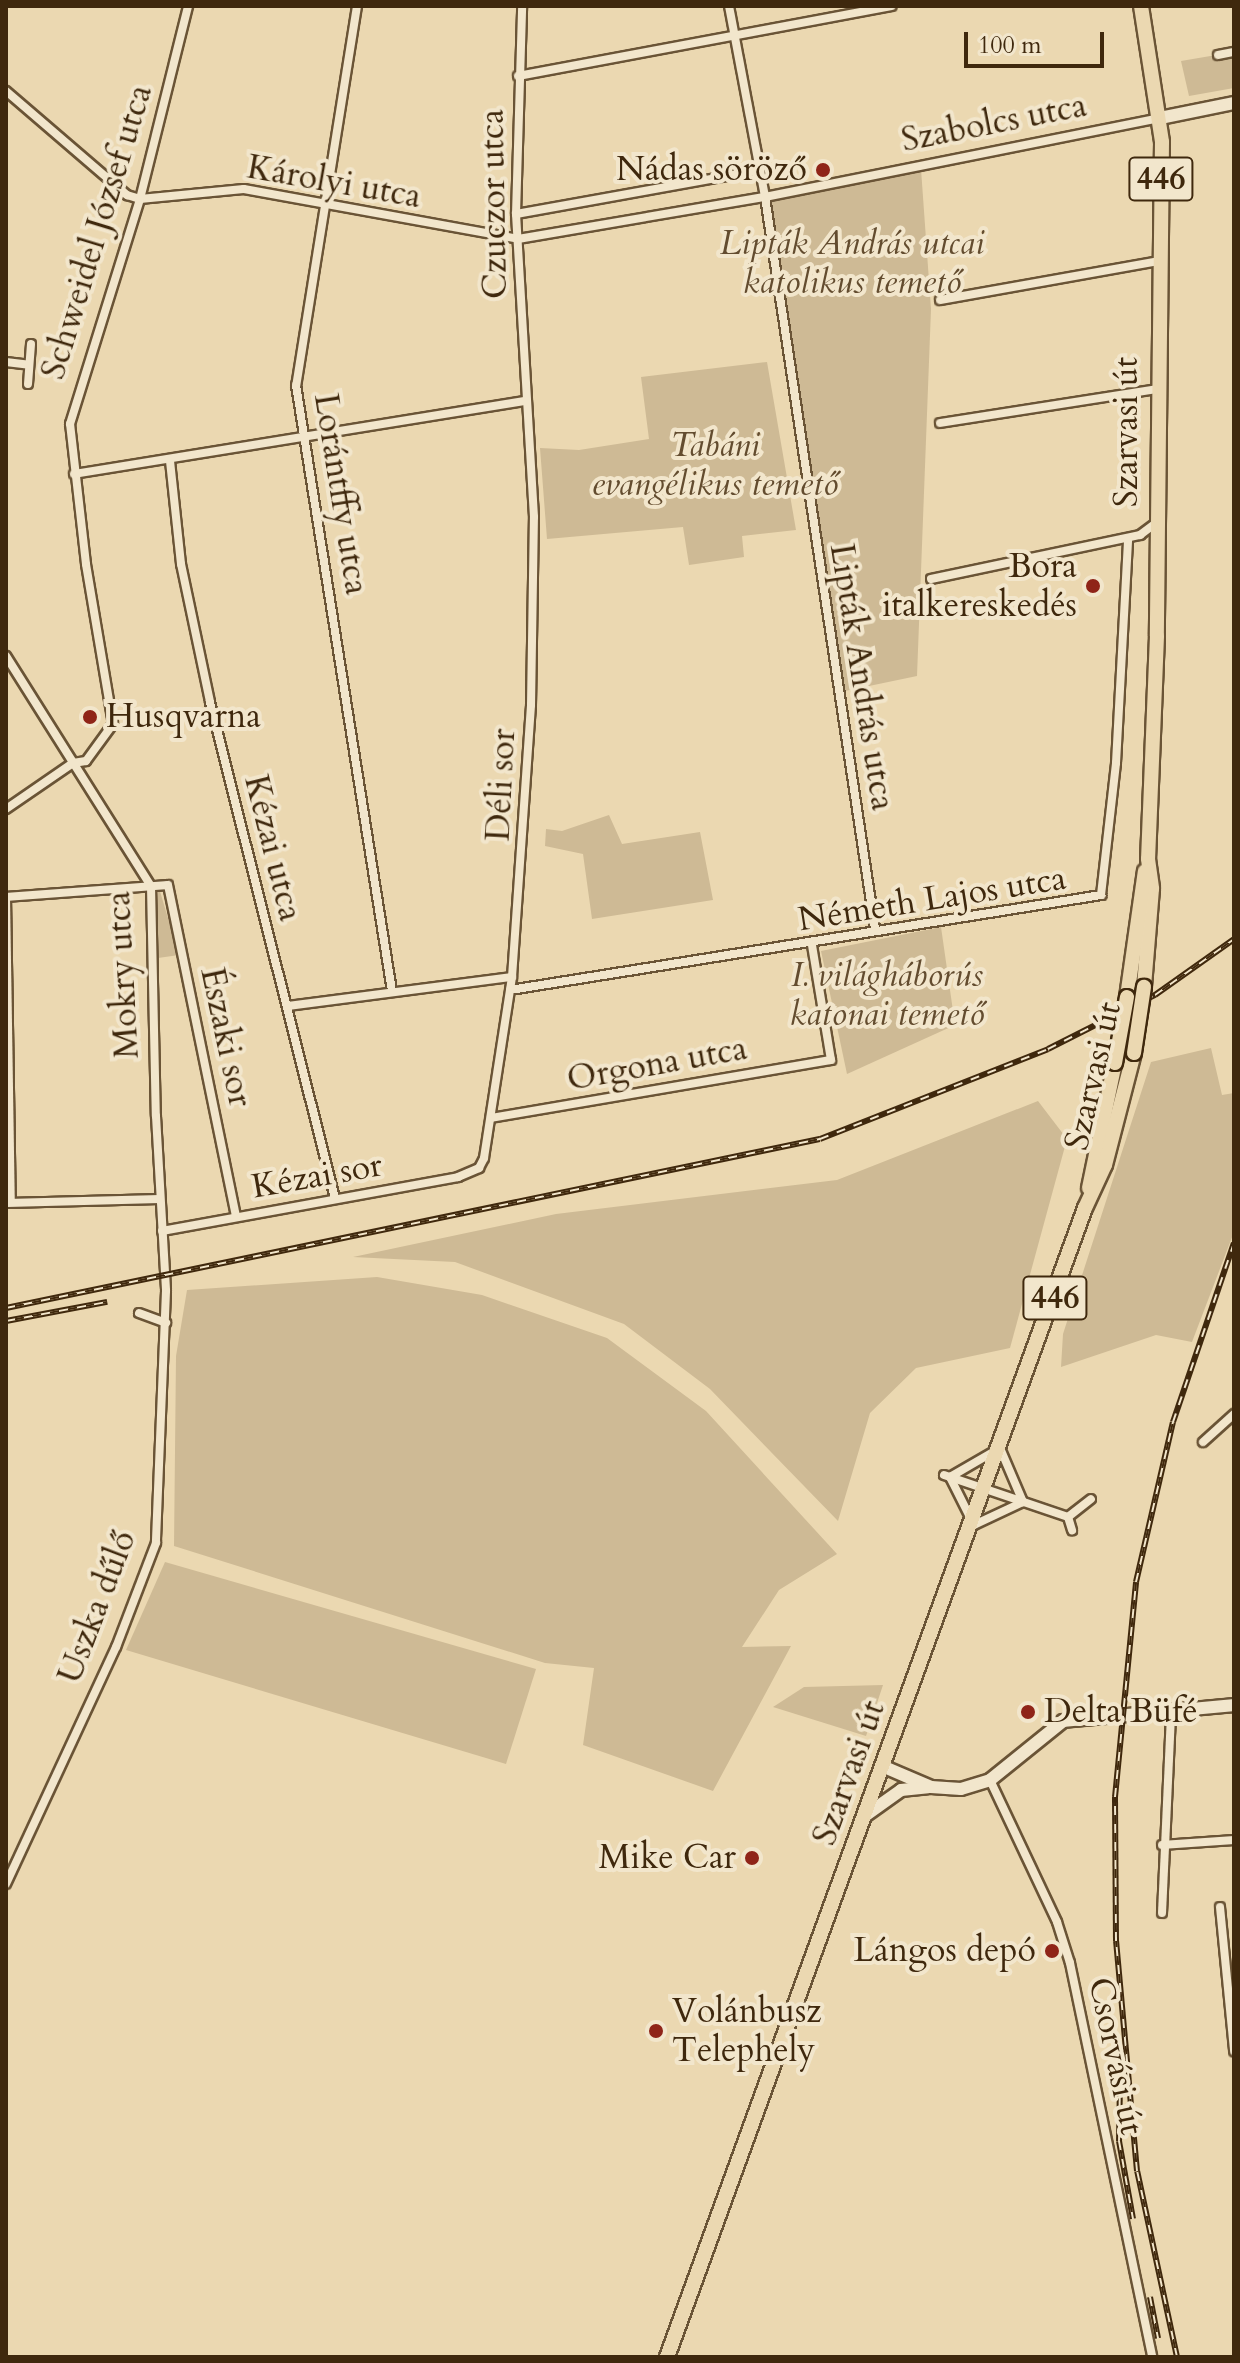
<!DOCTYPE html>
<meta charset="utf-8">
<style>
body{margin:0}
#map{position:relative;width:1240px;height:2363px;overflow:hidden;background:#ebd8b1;font-family:Cardo,serif}
div>[style]{position:absolute}
.green>*{inset:0;background:#ceba95}
.roads{filter:drop-shadow(2px 0 #6a5436) drop-shadow(-2px 0 #6a5436) drop-shadow(0 2px #6a5436) drop-shadow(0 -2px #6a5436)}
.street>*{height:8px;margin:-4px;padding:0 4px;transform-origin:4px;border-radius:4px;background:#f2e6cc}
.secondary>*{height:12px;margin:-6px;padding:0 6px;transform-origin:6px;border-radius:6px;background:#f2e6cc}
.primary>*{height:14px;margin:-7px;padding:0 7px;transform-origin:7px;border-radius:7px;background:#ebd8b1}
.rail>*{height:6px;margin-top:-3px;transform-origin:0;background:repeating-linear-gradient(90deg,#f2e6cc 0 9px,#3f280d 0 18px);box-sizing:border-box;border-block:2px solid #3f280d}
.bridges{filter:drop-shadow(2px 0 #3f280d) drop-shadow(-2px 0 #3f280d) drop-shadow(0 2px #3f280d) drop-shadow(0 -2px #3f280d)}
.primary-bridge>*{height:14px;margin:-7px;padding:0 7px;transform-origin:7px;border-radius:7px;background:#ebd8b1}
.dots>*{width:22px;height:22px;translate:-50% -50%;box-sizing:border-box;border:4px solid #f2e6cc;border-radius:50%}
span{translate:-50% -50%;white-space:nowrap;text-align:center;line-height:1.15;-webkit-text-stroke:8px #f2e6cc;paint-order:stroke}
.shield-label span{padding:2px 6px;background:#f2e6cc;border:2px solid;border-radius:6px;-webkit-text-stroke-width:0}
.shield-label{font-size:32px;color:#3f280d;font-weight:700}
.street-label{font-size:34px;color:#3f280d}
.poi-label{font-size:34px;color:#3f280d}
.right{translate:-100% -50%;text-align:right}
.left{translate:0 -50%;text-align:left}
.park-label{font-size:34px;color:#634c2f;font-style:italic}
.frame{position:absolute;inset:0;border:8px solid #3f280d;pointer-events:none}
.scale{position:absolute;left:964px;top:32px;width:140px;height:36px;box-sizing:border-box;border:4px solid #3f280d;border-top:0;padding-left:10px;font-size:24px;line-height:28px;white-space:nowrap;color:#3f280d;-webkit-text-stroke:6px #f2e6cc;paint-order:stroke}
</style>
<div id="map">
<div class="green">
<div style="clip-path:polygon(1234px 52px,1234px 88px,1189px 96px,1181px 61px)"></div>
<div style="clip-path:polygon(921px 169px,931px 309px,917px 676px,845px 691px,765px 197px)"></div>
<div style="clip-path:polygon(767px 362px,796px 530px,742px 536px,744px 557px,689px 565px,683px 527px,547px 539px,540px 448px,579px 450px,649px 439px,641px 377px)"></div>
<div style="clip-path:polygon(609px 815px,622px 844px,700px 832px,713px 900px,592px 919px,583px 854px,545px 846px,546px 829px,562px 831px)"></div>
<div style="clip-path:polygon(159px 888px,179px 955px,158px 958px,154px 889px)"></div>
<div style="clip-path:polygon(941px 927px,955px 1025px,847px 1074px,821px 951px)"></div>
<div style="clip-path:polygon(1211px 1048px,1222px 1095px,1234px 1093px,1234px 1232px,1192px 1342px,1156px 1335px,1061px 1367px,1063px 1334px,1151px 1062px)"></div>
<div style="clip-path:polygon(1038px 1101px,1067px 1139px,1010px 1348px,916px 1368px,870px 1413px,838px 1521px,710px 1389px,624px 1324px,455px 1262px,353px 1257px,556px 1214px,837px 1180px)"></div>
<div style="clip-path:polygon(377px 1277px,482px 1295px,607px 1338px,706px 1411px,837px 1554px,779px 1590px,742px 1647px,791px 1646px,713px 1791px,583px 1745px,594px 1668px,545px 1663px,174px 1546px,176px 1356px,187px 1290px)"></div>
<div style="clip-path:polygon(165px 1562px,536px 1669px,506px 1764px,126px 1650px)"></div>
<div style="clip-path:polygon(883px 1685px,866px 1736px,773px 1707px,804px 1687px)"></div>
</div>
<div class="roads">
<div class="street">
<div style="left:357px;top:6px;width:384px;rotate:99.1deg"></div>
<div style="left:296px;top:385px;width:614px;rotate:81deg"></div>
<div style="left:729px;top:6px;width:194px;rotate:79.3deg"></div>
<div style="left:765px;top:197px;width:740px;rotate:81.45deg"></div>
<div style="left:1218px;top:55px;width:16px;rotate:-11deg"></div>
<div style="left:518px;top:76px;width:380px;rotate:-10.6deg"></div>
<div style="left:6px;top:91px;width:160px;rotate:40.7deg"></div>
<div style="left:127px;top:195px;width:14px;rotate:17deg"></div>
<div style="left:140px;top:199px;width:104px;rotate:-5.5deg"></div>
<div style="left:244px;top:189px;width:279px;rotate:10.3deg"></div>
<div style="left:518px;top:239px;width:251px;rotate:-9.7deg"></div>
<div style="left:765px;top:197px;width:402px;rotate:-11.3deg"></div>
<div style="left:516px;top:214px;width:248px;rotate:-10.2deg"></div>
<div style="left:940px;top:300px;width:222px;rotate:-10.1deg"></div>
<div style="left:6px;top:362px;width:23px;rotate:7deg"></div>
<div style="left:28px;top:384px;width:40px;rotate:-85.7deg"></div>
<div style="left:940px;top:423px;width:220px;rotate:-8.9deg"></div>
<div style="left:170px;top:461px;width:104px;rotate:83.9deg"></div>
<div style="left:181px;top:564px;width:141px;rotate:78.1deg"></div>
<div style="left:210px;top:702px;width:512px;rotate:75.86deg"></div>
<div style="left:74px;top:474px;width:457px;rotate:-9.2deg"></div>
<div style="left:931px;top:579px;width:214px;rotate:-11.9deg"></div>
<div style="left:1140px;top:535px;width:21px;rotate:-37deg"></div>
<div style="left:6px;top:656px;width:272px;rotate:57.8deg"></div>
<div style="left:151px;top:886px;width:230px;rotate:88.8deg"></div>
<div style="left:156px;top:1116px;width:175px;rotate:86.7deg"></div>
<div style="left:166px;top:1291px;width:252px;rotate:92.3deg"></div>
<div style="left:156px;top:1543px;width:111px;rotate:111deg"></div>
<div style="left:116px;top:1647px;width:261px;rotate:114.9deg"></div>
<div style="left:6px;top:809px;width:81px;rotate:-34.5deg"></div>
<div style="left:73px;top:763px;width:13px;rotate:-9deg"></div>
<div style="left:86px;top:761px;width:46px;rotate:-53.9deg"></div>
<div style="left:113px;top:724px;width:162px;rotate:-99.6deg"></div>
<div style="left:86px;top:564px;width:141px;rotate:-96.5deg"></div>
<div style="left:70px;top:424px;width:236px;rotate:-72.7deg"></div>
<div style="left:140px;top:199px;width:199px;rotate:-76deg"></div>
<div style="left:6px;top:897px;width:162px;rotate:-4.2deg"></div>
<div style="left:168px;top:885px;width:338px;rotate:78.4deg"></div>
<div style="left:6px;top:897px;width:305px;rotate:89.1deg"></div>
<div style="left:510px;top:990px;width:599px;rotate:-9.13deg"></div>
<div style="left:1101px;top:895px;width:133px;rotate:-83.5deg"></div>
<div style="left:1116px;top:763px;width:225px;rotate:-86.9deg"></div>
<div style="left:288px;top:1006px;width:226px;rotate:-7.4deg"></div>
<div style="left:491px;top:1118px;width:345px;rotate:-9.7deg"></div>
<div style="left:831px;top:1060px;width:117px;rotate:-99.4deg"></div>
<div style="left:7px;top:1203px;width:153px;rotate:-1.5deg"></div>
<div style="left:162px;top:1231px;width:301px;rotate:-10.3deg"></div>
<div style="left:458px;top:1177px;width:23px;rotate:-23deg"></div>
<div style="left:479px;top:1168px;width:11px;rotate:-63deg"></div>
<div style="left:484px;top:1158px;width:183px;rotate:-81.2deg"></div>
<div style="left:512px;top:977px;width:273px;rotate:-86deg"></div>
<div style="left:531px;top:705px;width:188px;rotate:-89.1deg"></div>
<div style="left:534px;top:517px;width:304px;rotate:-93.4deg"></div>
<div style="left:516px;top:214px;width:208px;rotate:-88.3deg"></div>
<div style="left:139px;top:1313px;width:29px;rotate:20deg"></div>
<div style="left:1203px;top:1442px;width:42px;rotate:-42.1deg"></div>
<div style="left:1000px;top:1448px;width:59px;rotate:66.9deg"></div>
<div style="left:1023px;top:1502px;width:54px;rotate:154.9deg"></div>
<div style="left:974px;top:1525px;width:54px;rotate:-116.6deg"></div>
<div style="left:950px;top:1477px;width:58px;rotate:-30.1deg"></div>
<div style="left:944px;top:1475px;width:131px;rotate:18.7deg"></div>
<div style="left:1068px;top:1517px;width:14px;rotate:73deg"></div>
<div style="left:1068px;top:1517px;width:29px;rotate:-38deg"></div>
<div style="left:990px;top:1780px;width:157px;rotate:64.7deg"></div>
<div style="left:1057px;top:1922px;width:43px;rotate:72.4deg"></div>
<div style="left:1070px;top:1963px;width:402px;rotate:78.2deg"></div>
<div style="left:1162px;top:1845px;width:72px;rotate:-4deg"></div>
<div style="left:1220px;top:1907px;width:145px;rotate:84.4deg"></div>
<div style="left:1162px;top:1913px;width:201px;rotate:-87.4deg"></div>
</div>
<div class="secondary">
<div style="left:1160px;top:118px;width:76px;rotate:-11.5deg"></div>
<div style="left:882px;top:1766px;width:53px;rotate:23.2deg"></div>
<div style="left:931px;top:1787px;width:30px;rotate:4deg"></div>
<div style="left:961px;top:1789px;width:30px;rotate:-17deg"></div>
<div style="left:990px;top:1780px;width:94px;rotate:-38.9deg"></div>
<div style="left:1063px;top:1721px;width:172px;rotate:-5.3deg"></div>
<div style="left:866px;top:1815px;width:43px;rotate:-35.5deg"></div>
<div style="left:901px;top:1790px;width:27px;rotate:-6deg"></div>
</div>
<div class="primary">
<div style="left:1141px;top:6px;width:138px;rotate:81.2deg"></div>
<div style="left:1162px;top:142px;width:494px;rotate:90.6deg"></div>
<div style="left:1157px;top:636px;width:223px;rotate:92.3deg"></div>
<div style="left:1148px;top:859px;width:30px;rotate:82deg"></div>
<div style="left:1152px;top:889px;width:98px;rotate:94.7deg"></div>
<div style="left:1127px;top:997px;width:127px;rotate:-81.9deg"></div>
<div style="left:1089px;top:1188px;width:128px;rotate:-78.3deg"></div>
<div style="left:667px;top:2357px;width:1223px;rotate:-70.01deg"></div>
<div style="left:1085px;top:1208px;width:47px;rotate:-65.1deg"></div>
<div style="left:1105px;top:1165px;width:116px;rotate:-75.5deg"></div>
</div>
</div>
<div class="rail">
<div style="left:6px;top:1308px;width:831px;rotate:-11.73deg"></div>
<div style="left:820px;top:1139px;width:245px;rotate:-21.5deg"></div>
<div style="left:1048px;top:1049px;width:120px;rotate:-26.8deg"></div>
<div style="left:1155px;top:995px;width:97px;rotate:-35.3deg"></div>
<div style="left:6px;top:1321px;width:103px;rotate:-10.7deg"></div>
<div style="left:1120px;top:2080px;width:61px;rotate:90.9deg"></div>
<div style="left:1119px;top:2141px;width:79px;rotate:79.8deg"></div>
<div style="left:1150px;top:2297px;width:42px;rotate:79deg"></div>
<div style="left:1177px;top:2357px;width:190px;rotate:-102.1deg"></div>
<div style="left:1137px;top:2171px;width:231px;rotate:-95.2deg"></div>
<div style="left:1116px;top:1941px;width:144px;rotate:-90.4deg"></div>
<div style="left:1115px;top:1797px;width:216px;rotate:-84.4deg"></div>
<div style="left:1136px;top:1582px;width:164px;rotate:-77deg"></div>
<div style="left:1173px;top:1422px;width:189px;rotate:-71.2deg"></div>
</div>
<div class="bridges">
<div class="primary-bridge">
<div style="left:1134px;top:1053px;width:67px;rotate:-81.4deg"></div>
<div style="left:1115px;top:1063px;width:67px;rotate:-79.7deg"></div>
</div>
</div>
<div class="dots">
<div style="left:823px;top:170px;background:#8f2418"></div>
<div style="left:1093px;top:586px;background:#8f2418"></div>
<div style="left:90px;top:717px;background:#8f2418"></div>
<div style="left:1028px;top:1712px;background:#8f2418"></div>
<div style="left:752px;top:1858px;background:#8f2418"></div>
<div style="left:1052px;top:1951px;background:#8f2418"></div>
<div style="left:656px;top:2031px;background:#8f2418"></div>
</div>
<div class="shield-label">
<span style="left:1161px;top:179px">446</span>
<span style="left:1055px;top:1298px">446</span>
</div>
<div class="street-label">
<span style="left:994px;top:123px;rotate:-11deg">Szabolcs utca</span>
<span style="left:334px;top:182px;rotate:10deg">Károlyi utca</span>
<span style="left:494px;top:204px;rotate:-91deg">Czuczor utca</span>
<span style="left:97px;top:232px;rotate:-73deg">Schweidel József utca</span>
<span style="left:1127px;top:432px;rotate:-90deg">Szarvasi út</span>
<span style="left:341px;top:494px;rotate:81deg">Lorántffy utca</span>
<span style="left:862px;top:677px;rotate:81deg">Lipták András utca</span>
<span style="left:501px;top:785px;rotate:-87deg">Déli sor</span>
<span style="left:273px;top:848px;rotate:76deg">Kézai utca</span>
<span style="left:932px;top:899px;rotate:-9deg">Németh Lajos utca</span>
<span style="left:123px;top:975px;rotate:-93deg">Mokry utca</span>
<span style="left:226px;top:1037px;rotate:78deg">Északi sor</span>
<span style="left:657px;top:1064px;rotate:-10deg">Orgona utca</span>
<span style="left:1093px;top:1076px;rotate:-77deg">Szarvasi út</span>
<span style="left:317px;top:1176px;rotate:-10deg">Kézai sor</span>
<span style="left:97px;top:1607px;rotate:-69deg">Uszka dűlő</span>
<span style="left:849px;top:1773px;rotate:-70deg">Szarvasi út</span>
<span style="left:1116px;top:2056px;rotate:78deg">Csorvási út</span>
</div>
<div class="poi-label">
<span class="right" style="left:807px;top:170px">Nádas söröző</span>
<span class="right" style="left:1077px;top:586px">Bora<br>italkereskedés</span>
<span class="left" style="left:106px;top:717px">Husqvarna</span>
<span class="left" style="left:1044px;top:1712px">Delta Büfé</span>
<span class="right" style="left:736px;top:1858px">Mike Car</span>
<span class="right" style="left:1036px;top:1951px">Lángos depó</span>
<span class="left" style="left:672px;top:2031px">Volánbusz<br>Telephely</span>
</div>
<div class="park-label">
<span style="left:852px;top:263px">Lipták András utcai<br>katolikus temető</span>
<span style="left:715px;top:465px">Tabáni<br>evangélikus temető</span>
<span style="left:887px;top:995px">I. világháborús<br>katonai temető</span>
</div>
<div class="frame"></div>
<div class="scale">100 m</div>
</div>
